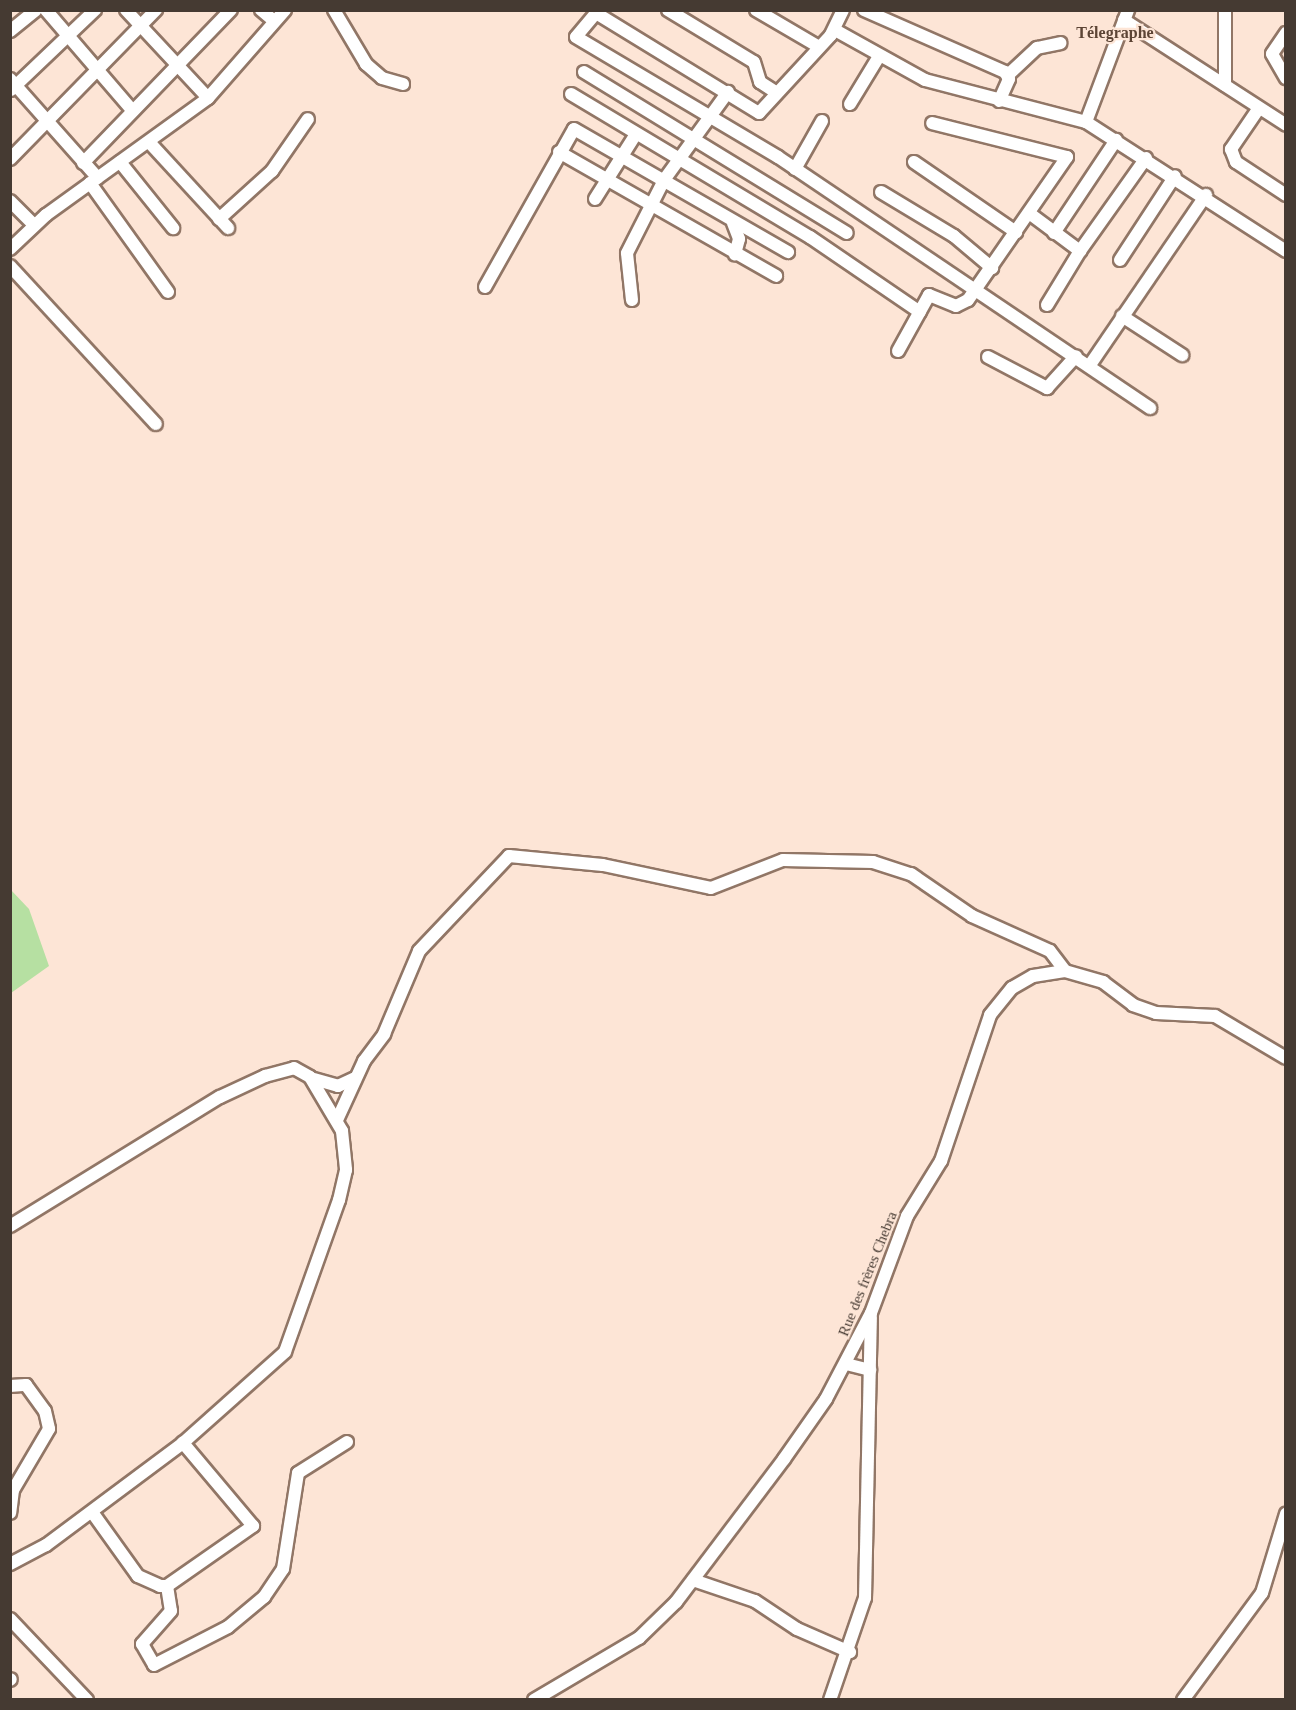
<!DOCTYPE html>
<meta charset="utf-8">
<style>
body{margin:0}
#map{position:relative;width:1296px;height:1710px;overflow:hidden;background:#fde5d6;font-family:"Times New Roman",serif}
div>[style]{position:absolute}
.green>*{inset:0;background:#b6e0a2}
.roads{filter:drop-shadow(2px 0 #917666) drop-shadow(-2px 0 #917666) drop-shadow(0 2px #917666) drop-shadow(0 -2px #917666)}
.minor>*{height:12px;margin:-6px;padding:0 6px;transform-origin:6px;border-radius:6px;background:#fff}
span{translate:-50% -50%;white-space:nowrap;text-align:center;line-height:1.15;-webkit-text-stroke:4.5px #fde5d6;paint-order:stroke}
.street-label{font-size:15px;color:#453a32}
.neighbourhood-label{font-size:16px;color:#5c4435;font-weight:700}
.frame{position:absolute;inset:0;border:12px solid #453a32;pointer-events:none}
</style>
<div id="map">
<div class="green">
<div style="clip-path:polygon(10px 889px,29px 909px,49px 966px,11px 993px)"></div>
</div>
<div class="roads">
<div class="minor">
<div style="left:46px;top:10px;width:133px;rotate:49.3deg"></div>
<div style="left:126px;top:10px;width:120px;rotate:47deg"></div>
<div style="left:261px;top:10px;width:17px;rotate:40deg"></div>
<div style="left:334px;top:10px;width:63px;rotate:59.3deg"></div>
<div style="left:366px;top:64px;width:21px;rotate:41deg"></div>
<div style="left:382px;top:78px;width:22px;rotate:16deg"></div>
<div style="left:668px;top:10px;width:100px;rotate:31.2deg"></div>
<div style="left:754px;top:62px;width:21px;rotate:73deg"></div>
<div style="left:760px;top:82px;width:20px;rotate:33deg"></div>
<div style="left:756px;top:10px;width:73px;rotate:30.4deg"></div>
<div style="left:843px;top:10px;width:28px;rotate:116deg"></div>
<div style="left:831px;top:35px;width:106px;rotate:132.7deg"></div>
<div style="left:759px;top:113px;width:191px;rotate:-148.5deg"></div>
<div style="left:596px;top:13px;width:31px;rotate:130deg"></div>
<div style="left:576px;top:37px;width:235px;rotate:30.7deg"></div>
<div style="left:778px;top:157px;width:449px;rotate:34deg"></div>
<div style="left:864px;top:10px;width:154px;rotate:23.7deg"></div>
<div style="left:1005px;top:72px;width:8px;rotate:60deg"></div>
<div style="left:1009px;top:79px;width:24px;rotate:114deg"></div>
<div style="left:1124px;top:20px;width:193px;rotate:32.9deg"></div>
<div style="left:835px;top:30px;width:103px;rotate:29.1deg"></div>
<div style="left:925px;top:80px;width:166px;rotate:14.6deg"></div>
<div style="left:1086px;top:122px;width:120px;rotate:-69.4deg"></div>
<div style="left:10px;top:31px;width:33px;rotate:-39deg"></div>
<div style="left:1286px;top:33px;width:25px;rotate:124deg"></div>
<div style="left:1272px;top:54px;width:28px;rotate:60deg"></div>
<div style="left:584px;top:72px;width:308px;rotate:31.5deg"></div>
<div style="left:1008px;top:75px;width:40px;rotate:-43deg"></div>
<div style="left:1037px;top:48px;width:24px;rotate:-12deg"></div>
<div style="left:10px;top:79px;width:132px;rotate:48.4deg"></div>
<div style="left:1225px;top:85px;width:75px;rotate:-90deg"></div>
<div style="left:11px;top:90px;width:116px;rotate:-43.6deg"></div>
<div style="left:571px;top:94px;width:279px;rotate:30.9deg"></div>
<div style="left:810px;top:237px;width:133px;rotate:34.3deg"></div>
<div style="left:850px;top:104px;width:54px;rotate:-58.7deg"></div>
<div style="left:1259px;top:108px;width:50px;rotate:124.3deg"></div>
<div style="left:1231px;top:149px;width:14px;rotate:69deg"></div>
<div style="left:1236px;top:162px;width:60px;rotate:33.4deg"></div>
<div style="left:1086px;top:122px;width:238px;rotate:32.8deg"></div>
<div style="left:149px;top:142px;width:117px;rotate:47.4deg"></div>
<div style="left:559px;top:152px;width:250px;rotate:29.7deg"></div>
<div style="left:10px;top:159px;width:209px;rotate:-45.6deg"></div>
<div style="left:120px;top:162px;width:85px;rotate:51.2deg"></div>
<div style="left:914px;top:162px;width:124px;rotate:34.5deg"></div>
<div style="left:83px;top:163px;width:213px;rotate:-46deg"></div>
<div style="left:795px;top:169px;width:55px;rotate:-60.6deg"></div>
<div style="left:90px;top:183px;width:134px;rotate:54.4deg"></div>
<div style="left:881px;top:192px;width:85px;rotate:31.1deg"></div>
<div style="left:954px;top:236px;width:50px;rotate:40.1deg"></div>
<div style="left:595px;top:199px;width:77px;rotate:-57.8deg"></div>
<div style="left:10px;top:201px;width:34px;rotate:45deg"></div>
<div style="left:1029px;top:213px;width:64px;rotate:36.7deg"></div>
<div style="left:1080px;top:251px;width:114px;rotate:-54.6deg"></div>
<div style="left:219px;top:219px;width:72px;rotate:-42.2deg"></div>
<div style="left:272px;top:171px;width:63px;rotate:-55.3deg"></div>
<div style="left:733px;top:223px;width:17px;rotate:69deg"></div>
<div style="left:739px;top:239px;width:16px;rotate:105deg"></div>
<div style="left:1054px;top:233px;width:112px;rotate:-56.3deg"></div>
<div style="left:10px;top:249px;width:50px;rotate:-43.4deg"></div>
<div style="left:46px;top:215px;width:200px;rotate:-35.8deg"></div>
<div style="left:208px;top:98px;width:117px;rotate:-48.8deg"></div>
<div style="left:1120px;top:260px;width:100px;rotate:-56.8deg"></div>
<div style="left:10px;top:266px;width:215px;rotate:47.3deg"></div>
<div style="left:485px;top:287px;width:181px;rotate:-60.6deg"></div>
<div style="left:574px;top:129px;width:247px;rotate:29.9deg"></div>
<div style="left:632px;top:300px;width:47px;rotate:-96.1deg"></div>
<div style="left:627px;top:253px;width:82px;rotate:-63.1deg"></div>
<div style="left:664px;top:180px;width:109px;rotate:-54deg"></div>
<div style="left:1047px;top:305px;width:63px;rotate:-58.6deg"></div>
<div style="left:1122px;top:316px;width:72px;rotate:33deg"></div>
<div style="left:898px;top:351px;width:64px;rotate:-61deg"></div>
<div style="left:929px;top:295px;width:29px;rotate:22deg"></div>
<div style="left:956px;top:306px;width:13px;rotate:-27deg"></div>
<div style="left:968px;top:300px;width:174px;rotate:-55.3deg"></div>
<div style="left:1067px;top:157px;width:139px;rotate:-165.9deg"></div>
<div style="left:988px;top:357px;width:67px;rotate:27.7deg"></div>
<div style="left:1047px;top:388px;width:43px;rotate:-47.8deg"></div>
<div style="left:1090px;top:365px;width:206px;rotate:-55.7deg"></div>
<div style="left:314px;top:1079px;width:25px;rotate:16deg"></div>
<div style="left:338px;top:1086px;width:19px;rotate:-25deg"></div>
<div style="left:337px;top:1120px;width:65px;rotate:-65.4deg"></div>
<div style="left:364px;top:1061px;width:34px;rotate:-53deg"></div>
<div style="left:384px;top:1034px;width:90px;rotate:-67.1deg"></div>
<div style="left:419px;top:951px;width:131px;rotate:-46.5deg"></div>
<div style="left:509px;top:856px;width:94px;rotate:5.5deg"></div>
<div style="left:603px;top:865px;width:110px;rotate:12deg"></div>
<div style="left:711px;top:888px;width:77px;rotate:-21.3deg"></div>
<div style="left:783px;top:860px;width:90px;rotate:1.3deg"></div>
<div style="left:873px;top:862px;width:40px;rotate:18deg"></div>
<div style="left:911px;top:874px;width:74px;rotate:34.5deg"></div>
<div style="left:972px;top:916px;width:85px;rotate:24.2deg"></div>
<div style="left:1050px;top:951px;width:25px;rotate:53deg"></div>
<div style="left:1065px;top:971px;width:40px;rotate:16deg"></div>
<div style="left:1103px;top:982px;width:38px;rotate:37deg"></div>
<div style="left:1133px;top:1005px;width:24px;rotate:19deg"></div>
<div style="left:1156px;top:1013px;width:59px;rotate:2.9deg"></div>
<div style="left:1215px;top:1016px;width:82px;rotate:30.6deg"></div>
<div style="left:10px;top:1226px;width:246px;rotate:-31.6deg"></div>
<div style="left:220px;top:1097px;width:50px;rotate:-25deg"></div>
<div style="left:265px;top:1076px;width:30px;rotate:-15deg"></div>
<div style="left:294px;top:1068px;width:18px;rotate:29deg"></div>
<div style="left:310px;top:1077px;width:63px;rotate:59.3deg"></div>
<div style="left:342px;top:1131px;width:39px;rotate:84deg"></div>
<div style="left:346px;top:1170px;width:31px;rotate:103deg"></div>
<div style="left:339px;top:1200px;width:161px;rotate:109.6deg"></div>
<div style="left:285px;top:1352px;width:137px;rotate:138.3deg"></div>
<div style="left:183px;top:1443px;width:171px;rotate:143.3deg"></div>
<div style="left:46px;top:1545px;width:41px;rotate:152.2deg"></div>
<div style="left:846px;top:1364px;width:25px;rotate:14deg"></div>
<div style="left:10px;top:1386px;width:16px;rotate:-4deg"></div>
<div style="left:26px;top:1385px;width:32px;rotate:54deg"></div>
<div style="left:45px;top:1411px;width:18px;rotate:77deg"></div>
<div style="left:49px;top:1429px;width:71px;rotate:120.5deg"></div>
<div style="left:13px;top:1490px;width:23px;rotate:97deg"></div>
<div style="left:92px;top:1512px;width:79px;rotate:54.3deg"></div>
<div style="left:138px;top:1576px;width:24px;rotate:24deg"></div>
<div style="left:160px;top:1586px;width:7px"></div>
<div style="left:167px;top:1586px;width:105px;rotate:-34.9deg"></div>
<div style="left:253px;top:1526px;width:109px;rotate:-130.1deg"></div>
<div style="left:693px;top:1580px;width:65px;rotate:18.7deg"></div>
<div style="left:755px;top:1601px;width:50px;rotate:33.7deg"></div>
<div style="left:797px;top:1629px;width:58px;rotate:23.5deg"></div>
<div style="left:167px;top:1586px;width:25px;rotate:81deg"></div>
<div style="left:171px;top:1611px;width:44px;rotate:131.3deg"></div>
<div style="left:142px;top:1644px;width:24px;rotate:60deg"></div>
<div style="left:154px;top:1665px;width:83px;rotate:-27.2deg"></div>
<div style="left:228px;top:1627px;width:47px;rotate:-39.8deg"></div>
<div style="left:264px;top:1597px;width:34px;rotate:-56deg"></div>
<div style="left:283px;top:1569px;width:97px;rotate:-81.1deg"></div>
<div style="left:298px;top:1473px;width:58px;rotate:-32.3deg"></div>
<div style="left:10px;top:1619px;width:112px;rotate:46.5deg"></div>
<div style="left:10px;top:1680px;width:1px;rotate:-45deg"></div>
<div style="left:534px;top:1700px;width:122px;rotate:-30.6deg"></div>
<div style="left:639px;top:1638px;width:52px;rotate:-44.2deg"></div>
<div style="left:676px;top:1602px;width:179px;rotate:-52.9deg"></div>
<div style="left:784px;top:1459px;width:73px;rotate:-55deg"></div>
<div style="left:826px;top:1399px;width:97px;rotate:-62.4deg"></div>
<div style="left:871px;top:1313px;width:103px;rotate:-69.6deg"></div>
<div style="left:907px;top:1216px;width:65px;rotate:-58.3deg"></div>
<div style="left:941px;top:1161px;width:154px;rotate:-71.4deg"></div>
<div style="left:990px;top:1015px;width:35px;rotate:-51deg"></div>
<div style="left:1012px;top:988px;width:24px;rotate:-30deg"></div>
<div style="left:1033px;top:976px;width:32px;rotate:-9deg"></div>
<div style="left:830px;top:1700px;width:108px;rotate:-71.1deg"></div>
<div style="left:865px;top:1598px;width:281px;rotate:-88.8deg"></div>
<div style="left:1183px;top:1700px;width:133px;rotate:-53.6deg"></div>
<div style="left:1262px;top:1593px;width:83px;rotate:-73.1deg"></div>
</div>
</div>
<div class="street-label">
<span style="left:868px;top:1274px;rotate:-68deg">Rue des frères Chebra</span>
</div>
<div class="neighbourhood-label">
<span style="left:1115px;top:33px">Télegraphe</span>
</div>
<div class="frame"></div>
</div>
